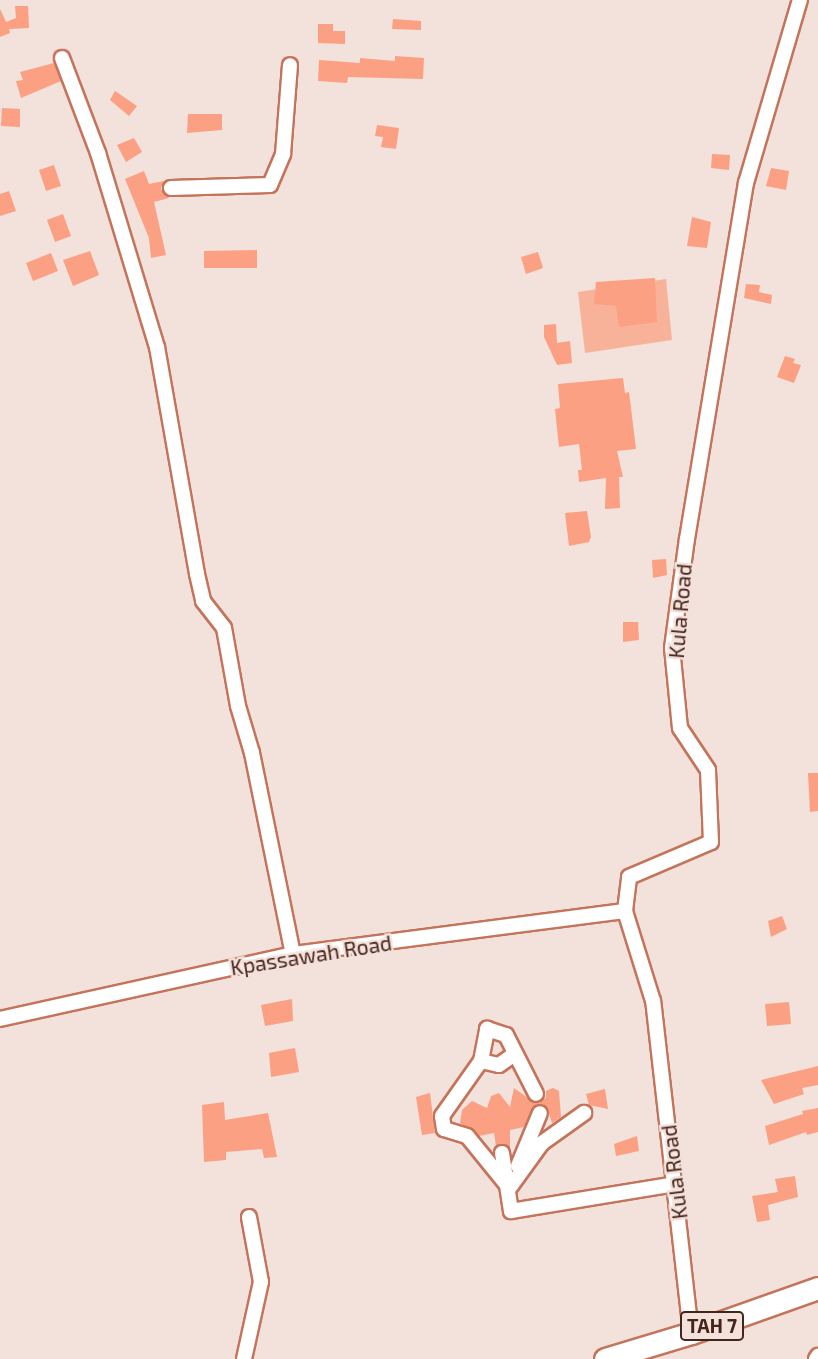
<!DOCTYPE html>
<style>
body{margin:0}
#map{position:relative;width:818px;height:1359px;overflow:hidden;background:#f3e1db;font-family:"Exo 2",sans-serif}
div>[style]{position:absolute}
.green>*{inset:0;background:#f9b29a}
.building>*{inset:0;background:#fba082}
.roads{filter:drop-shadow(2px 0 #c4745a) drop-shadow(-2px 0 #c4745a) drop-shadow(0 2px #c4745a) drop-shadow(0 -2px #c4745a)}
.minor>*{height:14px;margin:-7px;padding:0 7px;transform-origin:7px;border-radius:7px;background:#fff}
.highway>*{height:21px;margin:-10.5px;padding:0 10.5px;transform-origin:10.5px;border-radius:10.5px;background:#fff}
span{translate:-50% -50%;white-space:nowrap;text-align:center;line-height:1.15;-webkit-text-stroke:5px #f3e1db;paint-order:stroke}
.shield-label span{padding:2px 5px;background:#f3e1db;border:2px solid;border-radius:5px;-webkit-text-stroke-width:0}
.shield-label{font-size:19px;color:#452419;font-weight:700}
.street-label{font-size:21px;color:#452419}
</style>
<div id="map">
<div class="green">
<div style="clip-path:polygon(666px 279px,672px 340px,585px 353px,578px 292px)"></div>
</div>
<div class="building">
<div style="clip-path:polygon(15px 6px,28px 6px,29px 28px,9px 29px,10px 33px,0 37px,0 9px,6px 22px,16px 18px)"></div>
<div style="clip-path:polygon(393px 19px,421px 21px,421px 30px,392px 29px)"></div>
<div style="clip-path:polygon(318px 24px,333px 24px,333px 31px,345px 31px,345px 44px,318px 43px)"></div>
<div style="clip-path:polygon(395px 56px,424px 58px,423px 79px,348px 77px,347px 83px,318px 81px,319px 60px,360px 63px,360px 58px,395px 61px)"></div>
<div style="clip-path:polygon(54px 63px,61px 81px,21px 98px,16px 81px,23px 80px,20px 72px)"></div>
<div style="clip-path:polygon(115px 91px,137px 106px,129px 116px,110px 100px)"></div>
<div style="clip-path:polygon(2px 108px,20px 109px,20px 127px,1px 126px)"></div>
<div style="clip-path:polygon(188px 114px,222px 114px,222px 130px,187px 133px)"></div>
<div style="clip-path:polygon(377px 125px,399px 128px,396px 149px,381px 147px,383px 137px,375px 136px)"></div>
<div style="clip-path:polygon(134px 138px,142px 152px,126px 162px,117px 145px)"></div>
<div style="clip-path:polygon(712px 154px,730px 155px,729px 170px,711px 168px)"></div>
<div style="clip-path:polygon(54px 165px,61px 186px,46px 191px,39px 170px)"></div>
<div style="clip-path:polygon(771px 168px,789px 171px,786px 190px,766px 186px)"></div>
<div style="clip-path:polygon(144px 171px,149px 184px,164px 181px,161px 189px,169px 198px,154px 202px,166px 255px,151px 258px,149px 238px,125px 179px)"></div>
<div style="clip-path:polygon(9px 191px,16px 211px,0 216px,0 194px)"></div>
<div style="clip-path:polygon(63px 214px,71px 236px,55px 242px,47px 220px)"></div>
<div style="clip-path:polygon(692px 217px,711px 222px,707px 248px,687px 246px)"></div>
<div style="clip-path:polygon(257px 250px,257px 268px,204px 268px,204px 251px)"></div>
<div style="clip-path:polygon(90px 251px,99px 275px,73px 286px,63px 260px)"></div>
<div style="clip-path:polygon(538px 252px,543px 268px,526px 274px,521px 257px)"></div>
<div style="clip-path:polygon(51px 253px,58px 271px,33px 281px,26px 263px)"></div>
<div style="clip-path:polygon(655px 278px,657px 322px,619px 327px,616px 306px,594px 304px,596px 282px)"></div>
<div style="clip-path:polygon(746px 284px,760px 285px,759px 292px,772px 295px,771px 304px,744px 298px)"></div>
<div style="clip-path:polygon(556px 324px,557px 343px,570px 341px,572px 363px,557px 365px,544px 337px,544px 325px)"></div>
<div style="clip-path:polygon(785px 356px,795px 359px,793px 363px,801px 365px,794px 383px,777px 377px)"></div>
<div style="clip-path:polygon(623px 378px,625px 393px,629px 392px,636px 449px,617px 451px,623px 477px,619px 477px,620px 508px,605px 509px,606px 478px,579px 482px,578px 470px,582px 470px,579px 444px,559px 447px,555px 409px,560px 408px,558px 384px)"></div>
<div style="clip-path:polygon(587px 511px,591px 537px,589px 542px,569px 546px,565px 513px)"></div>
<div style="clip-path:polygon(666px 559px,667px 575px,653px 578px,652px 560px)"></div>
<div style="clip-path:polygon(623px 622px,638px 622px,639px 640px,623px 642px)"></div>
<div style="clip-path:polygon(808px 773px,818px 773px,818px 811px,810px 812px)"></div>
<div style="clip-path:polygon(782px 916px,787px 929px,771px 937px,768px 921px)"></div>
<div style="clip-path:polygon(292px 999px,293px 1021px,265px 1026px,261px 1005px)"></div>
<div style="clip-path:polygon(789px 1002px,791px 1024px,767px 1026px,765px 1004px)"></div>
<div style="clip-path:polygon(295px 1048px,299px 1072px,271px 1077px,269px 1053px)"></div>
<div style="clip-path:polygon(818px 1066px,818px 1085px,802px 1088px,804px 1094px,774px 1104px,761px 1080px)"></div>
<div style="clip-path:polygon(514px 1088px,535px 1103px,546px 1098px,546px 1091px,553px 1088px,559px 1091px,561px 1117px,552px 1123px,547px 1107px,535px 1105px,524px 1127px,510px 1130px,510px 1148px,505px 1144px,496px 1146px,494px 1133px,479px 1136px,460px 1123px,462px 1110px,472px 1101px,487px 1108px,491px 1096px,499px 1093px,510px 1107px)"></div>
<div style="clip-path:polygon(605px 1089px,608px 1109px,589px 1105px,586px 1094px)"></div>
<div style="clip-path:polygon(430px 1093px,435px 1133px,422px 1135px,416px 1097px)"></div>
<div style="clip-path:polygon(224px 1102px,225px 1120px,268px 1113px,277px 1157px,264px 1158px,262px 1149px,226px 1152px,226px 1160px,204px 1162px,202px 1105px)"></div>
<div style="clip-path:polygon(818px 1108px,818px 1132px,807px 1135px,806px 1132px,769px 1145px,765px 1126px,803px 1114px,802px 1111px)"></div>
<div style="clip-path:polygon(637px 1136px,639px 1151px,616px 1156px,614px 1144px)"></div>
<div style="clip-path:polygon(795px 1176px,798px 1197px,768px 1205px,770px 1220px,757px 1222px,752px 1196px,778px 1192px,775px 1179px)"></div>
</div>
<div class="roads">
<div class="minor">
<div style="left:62px;top:58px;width:102px;rotate:69.2deg"></div>
<div style="left:98px;top:153px;width:203px;rotate:73.1deg"></div>
<div style="left:157px;top:347px;width:230px;rotate:80deg"></div>
<div style="left:197px;top:574px;width:28px;rotate:77deg"></div>
<div style="left:203px;top:601px;width:34px;rotate:52deg"></div>
<div style="left:224px;top:628px;width:79px;rotate:79.8deg"></div>
<div style="left:238px;top:706px;width:49px;rotate:73.4deg"></div>
<div style="left:252px;top:753px;width:205px;rotate:78.5deg"></div>
<div style="left:171px;top:188px;width:99px;rotate:-1.7deg"></div>
<div style="left:270px;top:185px;width:34px;rotate:-67deg"></div>
<div style="left:283px;top:154px;width:89px;rotate:-85.5deg"></div>
<div style="left:0;top:1019px;width:300px;rotate:-12.5deg"></div>
<div style="left:293px;top:954px;width:335px;rotate:-7.4deg"></div>
<div style="left:481px;top:1061px;width:18px;rotate:13deg"></div>
<div style="left:499px;top:1065px;width:19px;rotate:-35deg"></div>
<div style="left:502px;top:1153px;width:59px;rotate:81.2deg"></div>
<div style="left:511px;top:1211px;width:166px;rotate:-9.3deg"></div>
<div style="left:518px;top:1166px;width:57px;rotate:-67.5deg"></div>
<div style="left:507px;top:1185px;width:63px;rotate:-129.2deg"></div>
<div style="left:467px;top:1136px;width:24px;rotate:-163deg"></div>
<div style="left:444px;top:1129px;width:13px;rotate:-99deg"></div>
<div style="left:442px;top:1116px;width:67px;rotate:-54.7deg"></div>
<div style="left:481px;top:1061px;width:33px;rotate:-79deg"></div>
<div style="left:487px;top:1029px;width:20px;rotate:18deg"></div>
<div style="left:506px;top:1035px;width:66px;rotate:63deg"></div>
<div style="left:508px;top:1190px;width:58px;rotate:-54.1deg"></div>
<div style="left:542px;top:1143px;width:52px;rotate:-35.5deg"></div>
<div style="left:691px;top:1333px;width:334px;rotate:-96.5deg"></div>
<div style="left:653px;top:1001px;width:94px;rotate:-107.3deg"></div>
<div style="left:625px;top:911px;width:34px;rotate:-83deg"></div>
<div style="left:629px;top:877px;width:89px;rotate:-23.1deg"></div>
<div style="left:711px;top:842px;width:72px;rotate:-92.4deg"></div>
<div style="left:708px;top:770px;width:50px;rotate:-123.7deg"></div>
<div style="left:680px;top:728px;width:80px;rotate:-95.7deg"></div>
<div style="left:672px;top:648px;width:110px;rotate:-82.2deg"></div>
<div style="left:687px;top:539px;width:361px;rotate:-80.6deg"></div>
<div style="left:746px;top:183px;width:191px;rotate:-73.6deg"></div>
<div style="left:244px;top:1359px;width:79px;rotate:-77.6deg"></div>
<div style="left:261px;top:1282px;width:66px;rotate:-100.5deg"></div>
<div style="left:816px;top:1359px;width:4px;rotate:-56deg"></div>
</div>
<div class="highway">
<div style="left:605px;top:1359px;width:90px;rotate:-16.8deg"></div>
<div style="left:691px;top:1333px;width:135px;rotate:-19.5deg"></div>
</div>
</div>
<div class="shield-label">
<span style="left:712px;top:1326px">TAH 7</span>
</div>
<div class="street-label">
<span style="left:680px;top:611px;rotate:-85deg">Kula Road</span>
<span style="left:311px;top:955px;rotate:-9deg">Kpassawah Road</span>
<span style="left:674px;top:1172px;rotate:-97deg">Kula Road</span>
</div>
</div>
